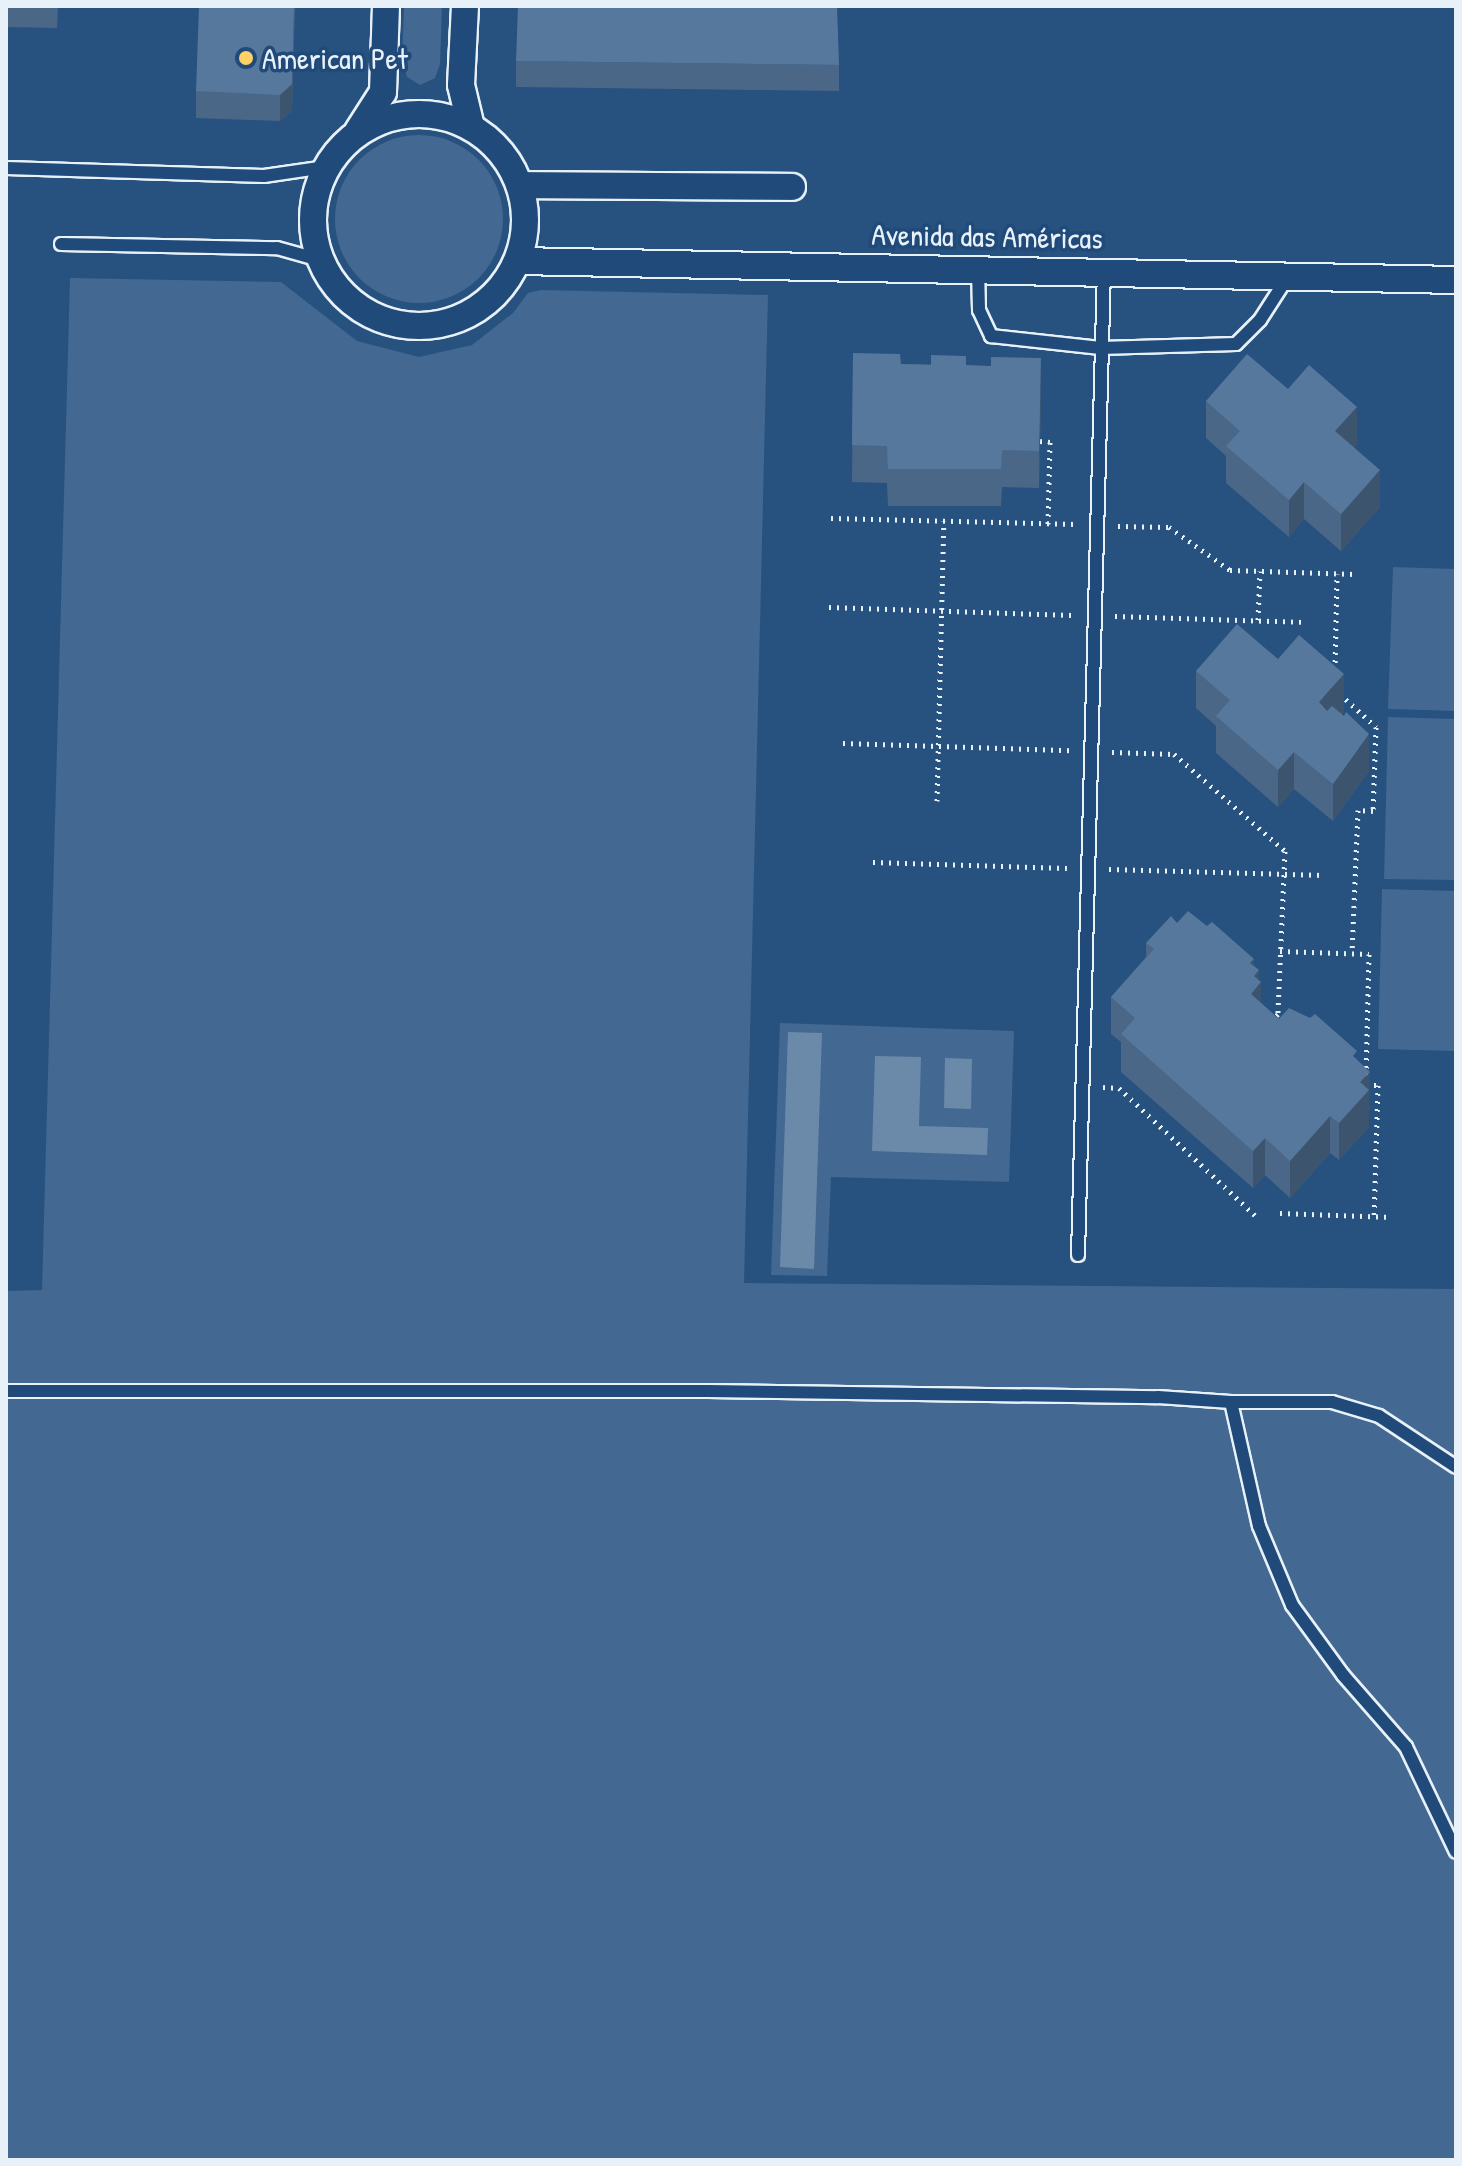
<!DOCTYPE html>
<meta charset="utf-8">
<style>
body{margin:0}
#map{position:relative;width:1462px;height:2166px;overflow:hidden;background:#27517f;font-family:"Patrick Hand",sans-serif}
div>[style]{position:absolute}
.green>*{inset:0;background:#436891}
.round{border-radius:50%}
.water>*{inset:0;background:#6b8aaa}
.path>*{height:5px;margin-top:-2.5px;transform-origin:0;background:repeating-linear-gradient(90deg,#e8f1f8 0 2px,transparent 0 8px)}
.roads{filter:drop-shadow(2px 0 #e8f1f8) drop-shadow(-2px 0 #e8f1f8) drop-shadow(0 2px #e8f1f8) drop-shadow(0 -2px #e8f1f8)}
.service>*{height:12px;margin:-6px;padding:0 6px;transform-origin:6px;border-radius:6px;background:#1f4a7a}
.minor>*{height:26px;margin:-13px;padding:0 13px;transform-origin:13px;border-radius:13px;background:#1f4a7a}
.minor>.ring{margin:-13px;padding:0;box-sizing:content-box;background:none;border:26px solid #1f4a7a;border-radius:50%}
.wall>*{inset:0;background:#4b6787}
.shaded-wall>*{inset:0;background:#3d546e}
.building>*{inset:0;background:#57789d}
.dots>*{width:22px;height:22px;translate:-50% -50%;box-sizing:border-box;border:4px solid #1f4a7a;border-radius:50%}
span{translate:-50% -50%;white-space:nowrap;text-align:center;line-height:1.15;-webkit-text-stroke:7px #1f4a7a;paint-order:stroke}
.poi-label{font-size:30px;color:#e8f1f8}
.left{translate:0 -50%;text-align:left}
.street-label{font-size:30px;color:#e8f1f8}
.frame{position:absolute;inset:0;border:8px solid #e8f1f8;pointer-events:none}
</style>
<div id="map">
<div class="green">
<div style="clip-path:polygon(404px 6px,442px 6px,440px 64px,435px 78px,420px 85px,407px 77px,402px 60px)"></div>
<div class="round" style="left:335px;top:135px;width:168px;height:168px"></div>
<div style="clip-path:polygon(70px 278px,281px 282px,357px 341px,419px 357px,472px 345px,513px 313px,528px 293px,541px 290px,768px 295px,744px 1283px,1456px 1289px,1456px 2160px,6px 2160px,6px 1291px,42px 1290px)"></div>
<div style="clip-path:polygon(1393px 567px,1456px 569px,1456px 711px,1388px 709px)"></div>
<div style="clip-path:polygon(1388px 717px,1456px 719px,1456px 880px,1384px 879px)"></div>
<div style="clip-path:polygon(1382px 889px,1456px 891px,1454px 1051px,1378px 1049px)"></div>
<div style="clip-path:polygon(780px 1023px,1014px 1031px,1009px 1182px,831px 1177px,827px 1276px,771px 1275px)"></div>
</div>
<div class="water">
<div style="clip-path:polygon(788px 1032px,822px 1033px,814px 1269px,780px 1267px)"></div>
<div style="clip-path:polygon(875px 1056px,921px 1057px,919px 1126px,988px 1128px,987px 1155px,872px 1151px)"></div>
<div style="clip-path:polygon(945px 1058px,972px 1059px,971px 1109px,944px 1108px)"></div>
</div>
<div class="path">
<div style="left:1040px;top:441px;width:10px;rotate:6deg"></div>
<div style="left:1050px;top:442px;width:82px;rotate:91.4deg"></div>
<div style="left:831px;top:518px;width:245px;rotate:1.4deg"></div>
<div style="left:1118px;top:526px;width:51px;rotate:1.1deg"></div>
<div style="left:1169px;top:527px;width:75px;rotate:35.2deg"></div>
<div style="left:1230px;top:570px;width:125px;rotate:1.8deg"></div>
<div style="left:829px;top:607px;width:244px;rotate:1.9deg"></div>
<div style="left:1115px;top:616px;width:187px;rotate:1.8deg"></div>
<div style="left:1258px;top:620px;width:49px;rotate:-87.7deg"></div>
<div style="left:1335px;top:670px;width:96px;rotate:-88.8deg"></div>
<div style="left:1340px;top:694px;width:49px;rotate:42.5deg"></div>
<div style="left:1376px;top:727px;width:84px;rotate:92deg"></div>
<div style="left:1373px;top:811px;width:15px;rotate:-176deg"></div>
<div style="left:1358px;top:810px;width:143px;rotate:92.4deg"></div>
<div style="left:843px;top:743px;width:227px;rotate:1.8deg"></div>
<div style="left:1112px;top:752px;width:62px;rotate:1.8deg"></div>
<div style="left:1174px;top:754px;width:147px;rotate:41.1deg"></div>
<div style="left:1285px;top:851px;width:163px;rotate:92.5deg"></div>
<div style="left:1278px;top:1014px;width:10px;rotate:135deg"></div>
<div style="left:937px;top:801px;width:280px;rotate:-88.6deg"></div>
<div style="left:873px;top:862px;width:194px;rotate:1.8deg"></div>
<div style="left:1109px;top:869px;width:215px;rotate:1.6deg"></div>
<div style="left:1280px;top:951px;width:89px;rotate:1.9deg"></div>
<div style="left:1369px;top:954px;width:121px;rotate:91.4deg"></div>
<div style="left:1366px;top:1085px;width:12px"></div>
<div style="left:1378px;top:1085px;width:131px;rotate:91.7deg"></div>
<div style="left:1103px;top:1087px;width:16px;rotate:4deg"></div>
<div style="left:1119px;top:1088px;width:190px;rotate:43.1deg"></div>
<div style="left:1280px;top:1213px;width:112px;rotate:2deg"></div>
</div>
<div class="roads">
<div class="service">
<div style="left:6px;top:168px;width:258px;rotate:1.8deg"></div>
<div style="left:264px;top:176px;width:63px;rotate:-8.3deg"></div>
<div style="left:61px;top:244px;width:216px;rotate:1.1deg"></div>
<div style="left:277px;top:248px;width:45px;rotate:15.6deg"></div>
<div style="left:978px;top:269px;width:41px;rotate:88.6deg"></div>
<div style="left:979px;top:310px;width:29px;rotate:65deg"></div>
<div style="left:991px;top:336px;width:110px;rotate:6.3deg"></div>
<div style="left:1100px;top:348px;width:136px;rotate:-1.7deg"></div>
<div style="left:1236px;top:344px;width:34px;rotate:-45deg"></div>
<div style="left:1260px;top:320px;width:50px;rotate:-57.3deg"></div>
<div style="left:1078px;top:1255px;width:984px;rotate:-88.49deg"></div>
<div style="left:6px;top:1391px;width:702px"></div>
<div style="left:708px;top:1391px;width:450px;rotate:0.8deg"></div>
<div style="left:1158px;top:1397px;width:73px;rotate:3.9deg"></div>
<div style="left:1231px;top:1402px;width:127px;rotate:77.3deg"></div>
<div style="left:1259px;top:1526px;width:86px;rotate:67.3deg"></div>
<div style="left:1292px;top:1605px;width:87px;rotate:53.9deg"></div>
<div style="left:1343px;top:1675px;width:96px;rotate:48.8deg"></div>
<div style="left:1406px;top:1747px;width:116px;rotate:64.5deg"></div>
<div style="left:1231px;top:1402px;width:101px"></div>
<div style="left:1332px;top:1402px;width:49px;rotate:16.6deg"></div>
<div style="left:1379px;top:1416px;width:92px;rotate:33.5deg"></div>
</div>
<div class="minor">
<div style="left:465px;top:6px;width:79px;rotate:92.9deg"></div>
<div style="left:461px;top:85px;width:43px;rotate:76.6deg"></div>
<div class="ring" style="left:313px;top:114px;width:186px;height:186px"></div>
<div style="left:358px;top:131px;width:46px;rotate:-57.3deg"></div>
<div style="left:383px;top:92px;width:86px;rotate:-88deg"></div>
<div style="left:520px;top:185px;width:272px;rotate:0.4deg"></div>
<div style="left:518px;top:261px;width:938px;rotate:1.16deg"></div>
</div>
</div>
<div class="wall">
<div style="clip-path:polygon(6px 6px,58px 6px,57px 28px,6px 27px)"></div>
<div style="clip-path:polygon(295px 6px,292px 111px,280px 121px,196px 118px,196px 91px)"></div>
<div style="clip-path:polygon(516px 61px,839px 65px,839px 91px,516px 87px)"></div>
<div style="clip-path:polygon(853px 353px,901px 364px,966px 365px,1041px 395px,1039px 488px,1002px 487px,1001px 506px,888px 506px,887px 483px,852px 482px)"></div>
<div style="clip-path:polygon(1288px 389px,1357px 444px,1354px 447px,1380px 507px,1341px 551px,1304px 519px,1289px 537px,1226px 483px,1226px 456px,1206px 438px,1206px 401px)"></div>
<div style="clip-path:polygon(1278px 659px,1344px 711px,1342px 714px,1369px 771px,1333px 821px,1294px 789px,1278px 807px,1216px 753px,1216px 726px,1196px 708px,1196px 671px)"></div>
<div style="clip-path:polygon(1177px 923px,1254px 966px,1259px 980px,1261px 1003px,1279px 1019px,1357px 1059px,1370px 1109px,1369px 1110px,1369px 1127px,1339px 1160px,1330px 1153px,1290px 1198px,1265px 1175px,1253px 1188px,1121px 1072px,1121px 1042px,1111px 1034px,1111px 997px,1146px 957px,1146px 943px)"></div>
</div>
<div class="shaded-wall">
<div style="clip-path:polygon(294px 6px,292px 111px,280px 121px,280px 95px)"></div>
<div style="clip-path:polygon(1041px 358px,1041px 395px,1039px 488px,1039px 451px)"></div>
<div style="clip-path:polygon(1357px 407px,1357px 444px,1335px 468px,1335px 431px)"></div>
<div style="clip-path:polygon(1380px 470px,1380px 507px,1341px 551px,1341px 514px)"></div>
<div style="clip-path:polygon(1304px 482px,1304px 519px,1289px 537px,1289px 500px)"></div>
<div style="clip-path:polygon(1344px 674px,1344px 711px,1319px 740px,1319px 702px)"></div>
<div style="clip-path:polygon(1369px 734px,1369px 771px,1333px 821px,1333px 784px)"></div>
<div style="clip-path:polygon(1294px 752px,1294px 789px,1278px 807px,1278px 770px)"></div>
<div style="clip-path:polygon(1254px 959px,1254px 976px,1259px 970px,1259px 985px,1261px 982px,1261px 1019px,1251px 1031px,1250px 963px)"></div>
<div style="clip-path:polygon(1370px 1072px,1369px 1127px,1339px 1160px,1339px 1123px,1360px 1082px)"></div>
<div style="clip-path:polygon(1330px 1116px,1330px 1153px,1290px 1198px,1290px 1161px)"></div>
<div style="clip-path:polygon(1265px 1138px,1265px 1175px,1253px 1188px,1253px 1151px)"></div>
</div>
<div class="building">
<div style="clip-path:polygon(199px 6px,294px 6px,292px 84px,280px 95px,196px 91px)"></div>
<div style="clip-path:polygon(518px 6px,837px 6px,839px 65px,516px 61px)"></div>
<div style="clip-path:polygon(853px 353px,900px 354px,901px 364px,931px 365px,931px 355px,966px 356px,966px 365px,991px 366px,991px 357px,1041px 358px,1039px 451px,1002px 450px,1001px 469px,888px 469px,887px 446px,852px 445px)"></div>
<div style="clip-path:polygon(1247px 354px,1288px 389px,1309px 365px,1357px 407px,1335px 431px,1380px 470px,1341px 514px,1304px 482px,1289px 500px,1226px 446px,1240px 431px,1206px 401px)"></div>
<div style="clip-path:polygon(1237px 624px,1278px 659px,1299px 635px,1344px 674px,1319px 702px,1327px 711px,1332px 706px,1344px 716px,1346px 712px,1369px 734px,1333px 784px,1294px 752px,1278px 770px,1216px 716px,1230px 700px,1196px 671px)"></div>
<div style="clip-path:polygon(1188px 911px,1207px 926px,1212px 922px,1254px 959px,1250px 963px,1259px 970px,1254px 976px,1261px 982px,1251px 994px,1279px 1019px,1289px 1008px,1310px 1018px,1315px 1014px,1357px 1051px,1353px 1056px,1370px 1072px,1360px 1082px,1369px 1090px,1339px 1123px,1330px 1116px,1290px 1161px,1265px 1138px,1253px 1151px,1121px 1034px,1135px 1018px,1111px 997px,1154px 949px,1146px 943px,1171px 916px,1177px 923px)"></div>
</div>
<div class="dots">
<div style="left:246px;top:58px;background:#ffd166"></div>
</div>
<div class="poi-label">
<span class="left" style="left:262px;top:58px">American Pet</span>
</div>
<div class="street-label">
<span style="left:987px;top:236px;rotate:1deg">Avenida das Américas</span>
</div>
<div class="frame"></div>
</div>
